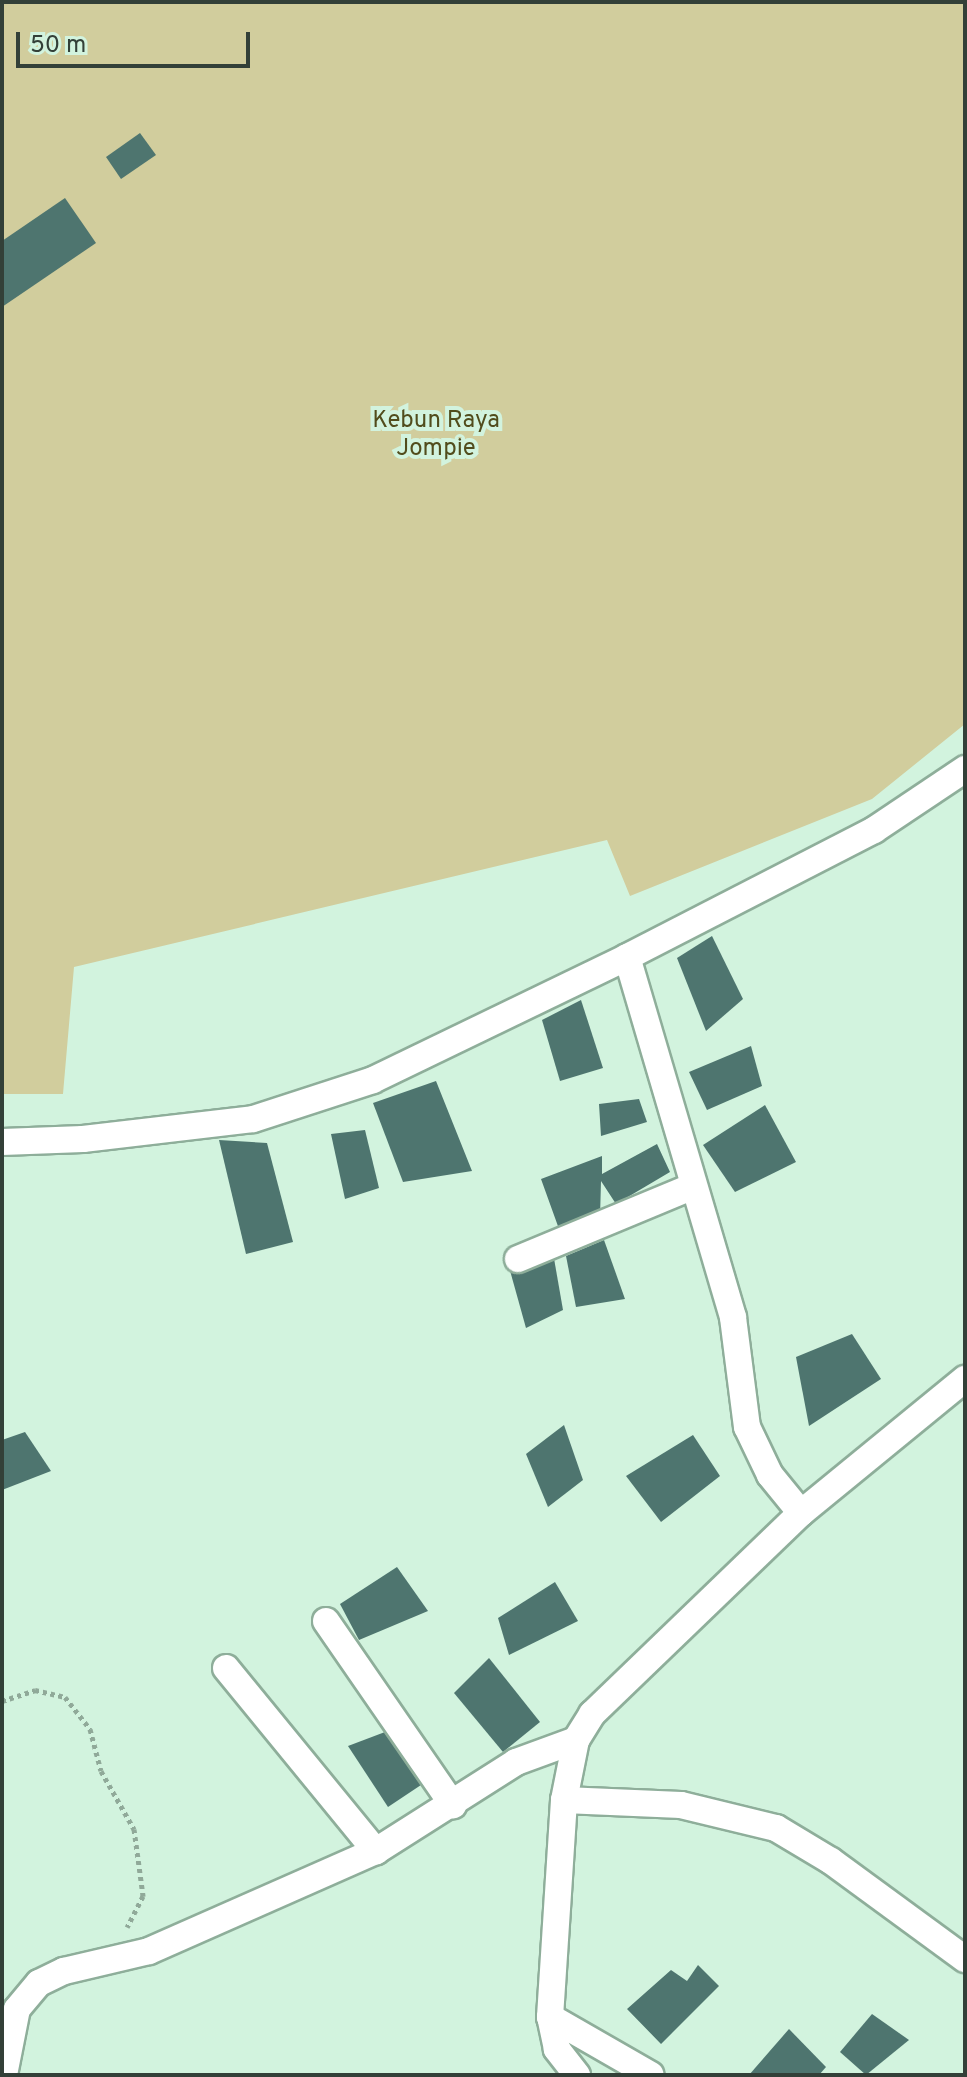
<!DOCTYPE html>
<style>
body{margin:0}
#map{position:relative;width:967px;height:2077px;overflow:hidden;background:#d2f3de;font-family:Overpass,sans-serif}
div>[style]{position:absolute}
.green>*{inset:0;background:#d1cd9d}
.building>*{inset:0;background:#4e756f}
.path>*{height:5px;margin-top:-2.5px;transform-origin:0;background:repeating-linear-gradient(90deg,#90a999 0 4px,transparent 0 8px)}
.roads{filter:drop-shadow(2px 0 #8eae9a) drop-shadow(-2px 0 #8eae9a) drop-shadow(0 2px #8eae9a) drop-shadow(0 -2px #8eae9a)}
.street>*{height:26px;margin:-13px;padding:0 13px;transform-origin:13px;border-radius:13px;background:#fff}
span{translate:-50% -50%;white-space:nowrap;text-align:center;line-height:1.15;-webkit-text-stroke:8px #d2f3de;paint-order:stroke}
.park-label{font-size:24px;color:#514c1c}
.frame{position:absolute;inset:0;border:4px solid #334038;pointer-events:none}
.scale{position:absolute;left:16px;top:32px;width:234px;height:36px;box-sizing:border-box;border:4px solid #334038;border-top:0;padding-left:10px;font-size:24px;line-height:28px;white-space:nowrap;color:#334038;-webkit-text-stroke:6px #d2f3de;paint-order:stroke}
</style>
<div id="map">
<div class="green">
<div style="clip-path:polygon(2px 2px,965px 2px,965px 724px,872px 799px,630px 896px,607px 840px,74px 967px,63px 1094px,2px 1094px)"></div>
</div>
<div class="building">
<div style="clip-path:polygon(140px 133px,156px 155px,121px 179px,106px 157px)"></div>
<div style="clip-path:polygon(65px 198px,96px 243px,2px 307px,2px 241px)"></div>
<div style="clip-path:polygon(712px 936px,743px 999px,706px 1031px,677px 958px)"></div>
<div style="clip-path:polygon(581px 1000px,603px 1068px,560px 1081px,542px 1020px)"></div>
<div style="clip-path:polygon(751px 1046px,762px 1086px,707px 1110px,689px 1072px)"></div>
<div style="clip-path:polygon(436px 1081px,472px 1171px,403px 1182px,373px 1103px)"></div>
<div style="clip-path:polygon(639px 1099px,647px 1122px,601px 1136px,599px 1104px)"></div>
<div style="clip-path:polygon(765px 1105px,796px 1162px,735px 1192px,703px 1145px)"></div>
<div style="clip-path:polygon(365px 1130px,379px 1188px,345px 1199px,331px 1134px)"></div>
<div style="clip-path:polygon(219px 1140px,267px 1143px,293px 1242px,246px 1254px)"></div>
<div style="clip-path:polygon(657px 1144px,670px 1172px,616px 1204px,601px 1181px,600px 1218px,559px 1229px,541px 1179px,602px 1156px,602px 1174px)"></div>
<div style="clip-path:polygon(604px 1240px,625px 1299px,576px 1307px,566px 1256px)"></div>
<div style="clip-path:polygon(552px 1247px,563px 1310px,526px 1328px,509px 1267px)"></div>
<div style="clip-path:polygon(852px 1334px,881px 1379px,809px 1426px,796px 1357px)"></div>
<div style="clip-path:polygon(564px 1425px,583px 1480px,548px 1507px,526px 1454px)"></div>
<div style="clip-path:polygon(25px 1432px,51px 1471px,2px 1490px,2px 1440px)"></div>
<div style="clip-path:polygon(693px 1435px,720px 1476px,661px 1522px,626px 1476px)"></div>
<div style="clip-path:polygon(397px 1567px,428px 1611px,359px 1640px,340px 1604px)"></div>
<div style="clip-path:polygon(555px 1582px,578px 1621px,509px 1655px,498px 1618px)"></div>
<div style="clip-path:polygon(489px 1658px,540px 1722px,503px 1752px,454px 1693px)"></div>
<div style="clip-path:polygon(385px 1732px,424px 1783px,388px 1807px,348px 1746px)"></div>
<div style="clip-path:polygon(698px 1965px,719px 1986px,661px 2044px,627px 2009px,671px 1970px,687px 1981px)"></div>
<div style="clip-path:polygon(872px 2014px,909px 2040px,866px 2075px,840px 2052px)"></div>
<div style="clip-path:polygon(789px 2029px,826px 2067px,819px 2075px,749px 2075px)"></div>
</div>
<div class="path">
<div style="left:2px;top:1701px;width:35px;rotate:-18deg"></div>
<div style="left:35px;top:1690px;width:31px;rotate:13deg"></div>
<div style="left:65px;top:1697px;width:41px;rotate:52deg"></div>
<div style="left:90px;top:1729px;width:43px;rotate:75.3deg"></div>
<div style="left:101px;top:1771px;width:67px;rotate:60.4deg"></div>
<div style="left:134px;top:1829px;width:68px;rotate:82.3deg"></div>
<div style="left:143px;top:1896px;width:35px;rotate:117deg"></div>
</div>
<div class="roads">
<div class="street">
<div style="left:2px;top:1142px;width:81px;rotate:-2.1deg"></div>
<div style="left:83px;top:1139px;width:171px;rotate:-6.7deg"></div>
<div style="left:253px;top:1119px;width:126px;rotate:-18deg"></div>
<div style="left:373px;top:1080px;width:282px;rotate:-25.8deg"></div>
<div style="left:518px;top:1259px;width:187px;rotate:-22.6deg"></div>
<div style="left:801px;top:1513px;width:49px;rotate:-129.2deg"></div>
<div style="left:770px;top:1475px;width:53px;rotate:-115.6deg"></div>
<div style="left:747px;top:1427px;width:111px;rotate:-97.3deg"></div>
<div style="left:733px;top:1317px;width:375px;rotate:-106.4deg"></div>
<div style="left:627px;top:957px;width:278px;rotate:-27.2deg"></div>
<div style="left:874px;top:830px;width:110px;rotate:-33.8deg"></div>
<div style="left:326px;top:1621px;width:224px;rotate:55.4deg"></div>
<div style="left:226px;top:1668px;width:237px;rotate:50.7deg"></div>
<div style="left:564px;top:1800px;width:117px;rotate:2.4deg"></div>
<div style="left:681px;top:1805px;width:98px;rotate:13.6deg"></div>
<div style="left:776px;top:1828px;width:64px;rotate:31deg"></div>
<div style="left:831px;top:1861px;width:166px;rotate:36.2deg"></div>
<div style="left:550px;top:2017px;width:116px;rotate:29.9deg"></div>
<div style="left:4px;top:2075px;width:67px;rotate:-78.9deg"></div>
<div style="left:17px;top:2009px;width:34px;rotate:-50deg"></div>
<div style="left:39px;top:1983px;width:28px;rotate:-26deg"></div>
<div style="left:64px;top:1971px;width:87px;rotate:-13.2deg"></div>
<div style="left:149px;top:1951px;width:248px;rotate:-23.8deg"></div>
<div style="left:376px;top:1851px;width:166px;rotate:-32.4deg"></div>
<div style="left:516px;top:1762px;width:64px;rotate:-20.1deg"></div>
<div style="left:577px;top:2075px;width:33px;rotate:-128deg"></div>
<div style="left:557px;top:2049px;width:33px;rotate:-102deg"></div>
<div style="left:550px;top:2017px;width:217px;rotate:-86.3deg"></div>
<div style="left:564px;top:1800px;width:61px;rotate:-78.7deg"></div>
<div style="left:576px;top:1740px;width:31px;rotate:-58deg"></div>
<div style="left:592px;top:1714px;width:290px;rotate:-43.9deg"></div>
<div style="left:801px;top:1513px;width:212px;rotate:-39.3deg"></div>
</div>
</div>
<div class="park-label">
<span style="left:436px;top:436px">Kebun Raya<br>Jompie</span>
</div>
<div class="frame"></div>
<div class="scale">50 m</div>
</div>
